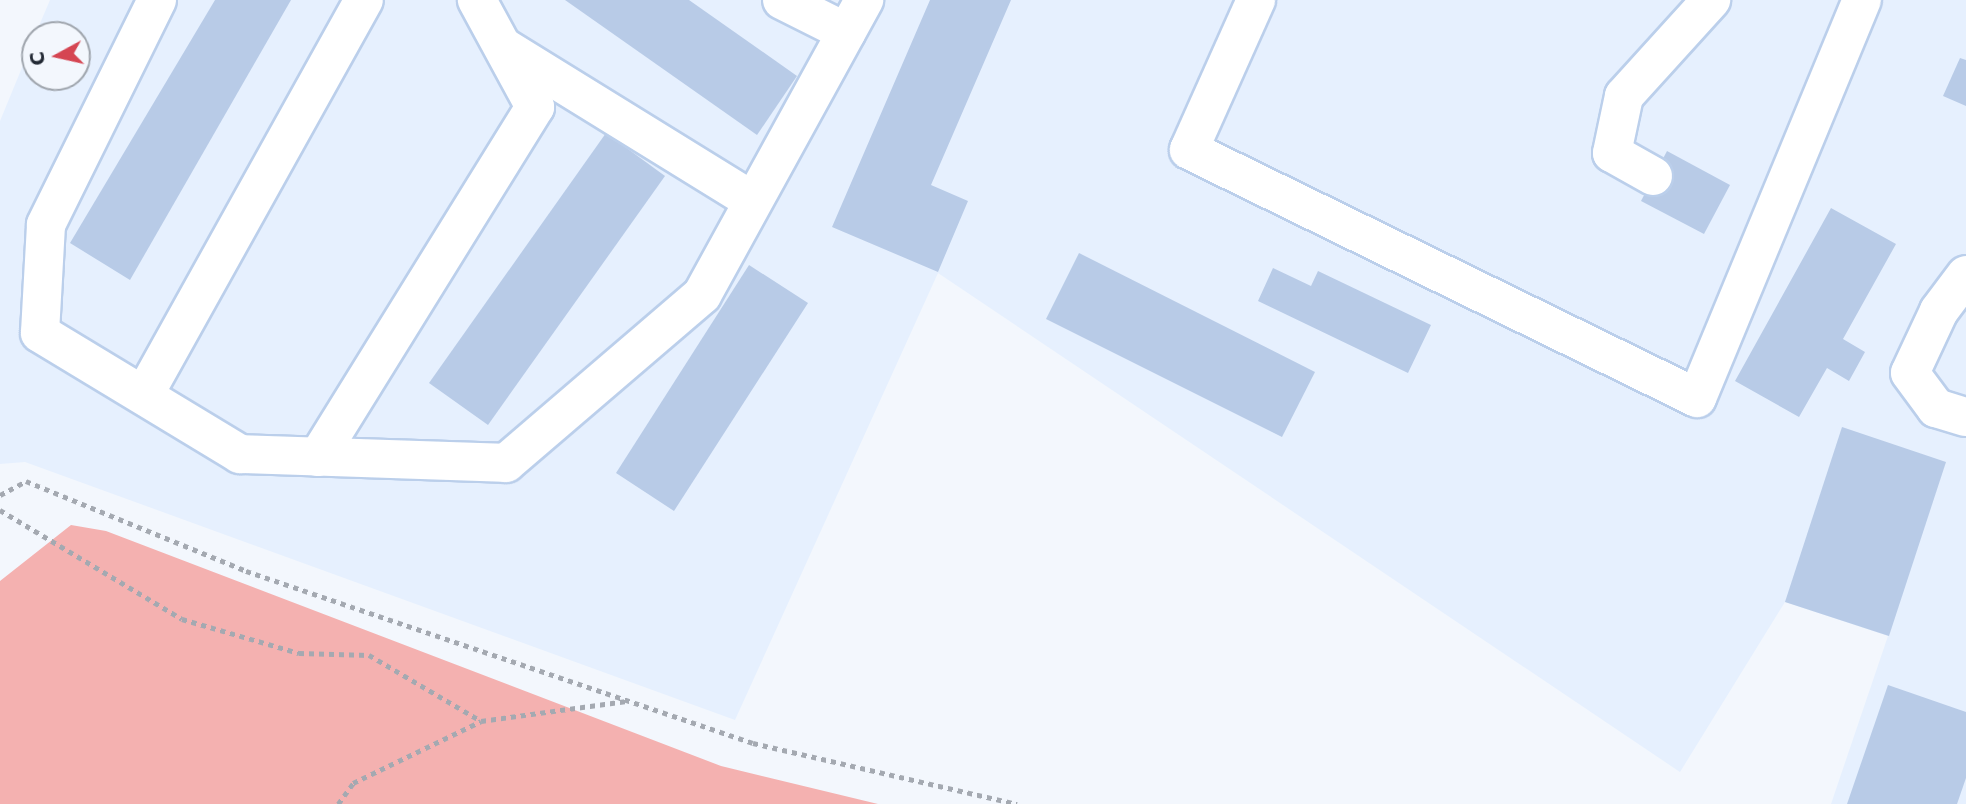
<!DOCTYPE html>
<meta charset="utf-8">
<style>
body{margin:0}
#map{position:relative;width:1966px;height:804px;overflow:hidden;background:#f3f7fd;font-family:"DejaVu Sans",sans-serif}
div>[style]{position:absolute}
.built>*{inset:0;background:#e6f0fe}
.green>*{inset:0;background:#f4b1b0}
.building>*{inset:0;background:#b8cbe7}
.path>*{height:4.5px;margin-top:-2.25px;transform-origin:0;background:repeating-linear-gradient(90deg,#a4a9b1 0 5px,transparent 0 10px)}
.roads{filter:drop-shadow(2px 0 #bbcfeb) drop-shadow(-2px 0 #bbcfeb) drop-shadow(0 2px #bbcfeb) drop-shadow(0 -2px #bbcfeb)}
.minor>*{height:38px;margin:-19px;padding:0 19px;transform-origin:19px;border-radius:19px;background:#fff}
span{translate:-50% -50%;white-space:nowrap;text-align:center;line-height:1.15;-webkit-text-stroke:5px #f3f7fd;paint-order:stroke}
.north{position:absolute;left:21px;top:21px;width:70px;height:70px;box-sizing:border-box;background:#f3f7fd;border:2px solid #9fa5ad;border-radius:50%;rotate:262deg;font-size:19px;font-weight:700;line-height:28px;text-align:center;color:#222934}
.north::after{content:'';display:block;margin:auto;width:24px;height:32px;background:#d54552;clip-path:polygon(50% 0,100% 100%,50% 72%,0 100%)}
</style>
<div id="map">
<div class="built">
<div style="clip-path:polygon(50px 0,1966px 0,1966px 804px,1831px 804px,1888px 636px,1785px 602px,1680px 772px,938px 273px,735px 720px,25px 462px,0 464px,0 121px,35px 36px,35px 77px,77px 77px,77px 35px,35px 35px)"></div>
</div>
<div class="green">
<div style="clip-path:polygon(71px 525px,106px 531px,721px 766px,878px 804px,0 804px,0 581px)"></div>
</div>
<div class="building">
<div style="clip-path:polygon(215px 0,291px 0,130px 280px,70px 243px)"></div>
<div style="clip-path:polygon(565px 0,689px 0,797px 76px,757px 135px)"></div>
<div style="clip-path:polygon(930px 0,1011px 0,931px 185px,968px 201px,938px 272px,832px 227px)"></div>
<div style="clip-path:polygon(1960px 58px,1966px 60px,1966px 106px,1943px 96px)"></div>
<div style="clip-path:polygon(606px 133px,665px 176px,488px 425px,429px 383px)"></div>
<div style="clip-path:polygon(1667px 151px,1730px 185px,1704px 234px,1641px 201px)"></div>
<div style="clip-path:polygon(1831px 208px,1896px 244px,1843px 339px,1865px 352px,1849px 381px,1827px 368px,1799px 417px,1735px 381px)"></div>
<div style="clip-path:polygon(1079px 253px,1315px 372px,1282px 437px,1046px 319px)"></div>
<div style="clip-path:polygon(749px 265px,808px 303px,674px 511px,616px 473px)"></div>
<div style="clip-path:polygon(1273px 268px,1311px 286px,1318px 271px,1431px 325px,1408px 373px,1258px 301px)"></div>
<div style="clip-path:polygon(1842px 427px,1946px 462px,1889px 636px,1785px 602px)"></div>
<div style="clip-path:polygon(1888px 685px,1966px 712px,1966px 778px,1957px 804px,1847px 804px)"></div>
</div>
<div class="path">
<div style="left:0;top:495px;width:30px;rotate:-28deg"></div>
<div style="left:26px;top:481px;width:238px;rotate:22.2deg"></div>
<div style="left:246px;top:571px;width:535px;rotate:18.74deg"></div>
<div style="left:753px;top:743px;width:271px;rotate:13deg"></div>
<div style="left:0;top:510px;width:212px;rotate:30.9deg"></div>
<div style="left:182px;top:619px;width:122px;rotate:16.2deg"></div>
<div style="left:299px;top:653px;width:70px;rotate:1.6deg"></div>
<div style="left:369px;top:655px;width:130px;rotate:30.5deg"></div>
<div style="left:338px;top:804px;width:26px;rotate:-54deg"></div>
<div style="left:353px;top:783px;width:142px;rotate:-25.8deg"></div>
<div style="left:481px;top:721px;width:147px;rotate:-7.8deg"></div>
</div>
<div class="roads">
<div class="minor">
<div style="left:157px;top:0;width:251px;rotate:116.3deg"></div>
<div style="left:46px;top:225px;width:108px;rotate:93.2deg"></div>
<div style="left:40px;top:333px;width:234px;rotate:31.2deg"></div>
<div style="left:240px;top:454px;width:266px;rotate:1.9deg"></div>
<div style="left:506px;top:463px;width:258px;rotate:-40.6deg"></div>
<div style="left:702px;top:295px;width:337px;rotate:-61.2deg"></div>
<div style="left:782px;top:0;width:72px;rotate:26.6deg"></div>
<div style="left:1256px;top:0;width:164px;rotate:114.1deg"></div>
<div style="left:1189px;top:150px;width:565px;rotate:26.02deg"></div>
<div style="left:1697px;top:398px;width:431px;rotate:-67.5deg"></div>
<div style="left:505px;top:48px;width:291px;rotate:31.7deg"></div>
<div style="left:1653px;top:176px;width:47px;rotate:-150.7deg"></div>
<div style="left:1612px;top:153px;width:58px;rotate:-78.1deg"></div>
<div style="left:1624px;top:96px;width:130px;rotate:-47.8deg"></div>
<div style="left:1966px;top:275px;width:45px;rotate:126.9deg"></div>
<div style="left:1939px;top:311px;width:68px;rotate:115.1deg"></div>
<div style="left:1910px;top:373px;width:44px;rotate:53.4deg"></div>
<div style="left:1936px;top:408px;width:31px;rotate:17deg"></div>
<div style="left:144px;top:395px;width:452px;rotate:-60.9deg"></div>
<div style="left:318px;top:457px;width:412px;rotate:-58.2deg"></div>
<div style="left:535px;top:107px;width:122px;rotate:-118.5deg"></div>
</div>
</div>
<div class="north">С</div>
</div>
